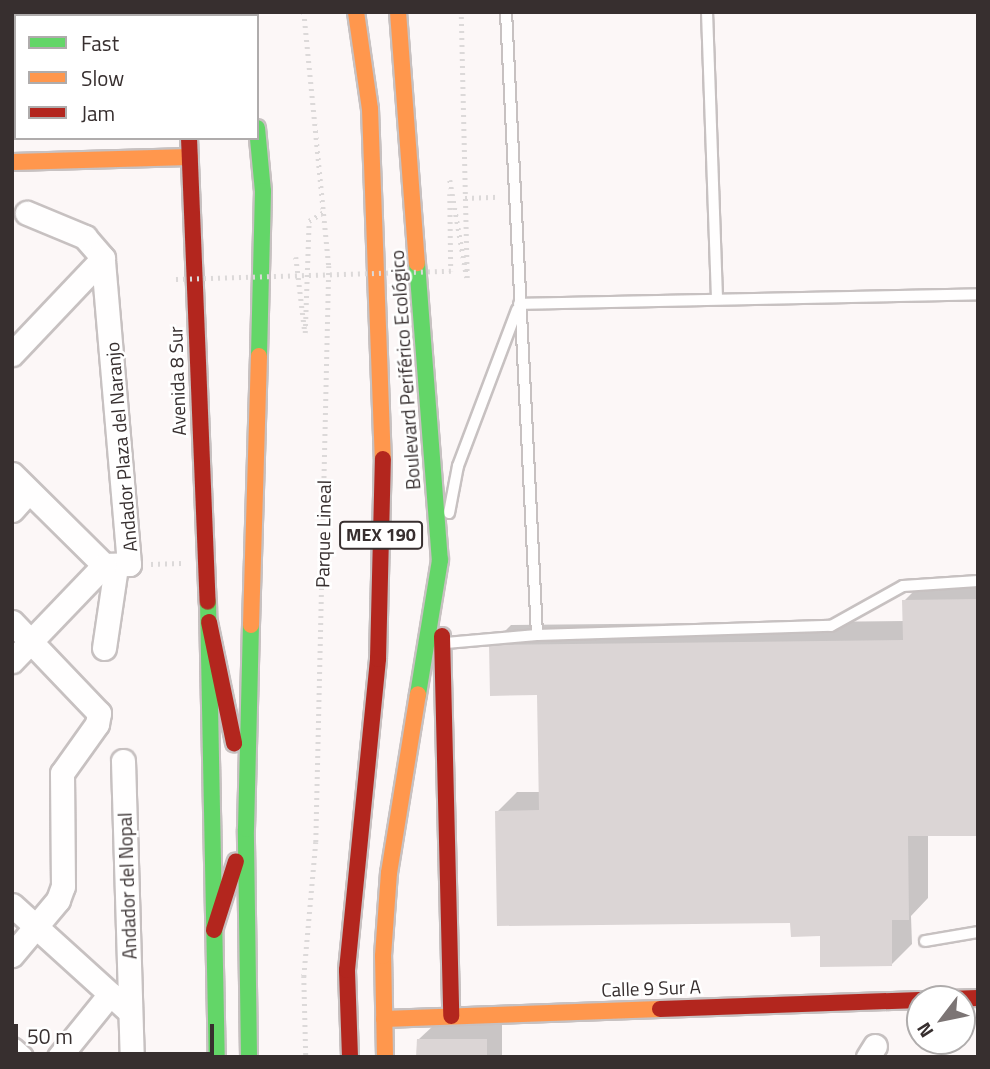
<!DOCTYPE html>
<meta charset="utf-8">
<style>
body{margin:0}
#map{position:relative;width:990px;height:1069px;overflow:hidden;background:#fcf7f7;font-family:"Titillium Web",sans-serif}
div>[style]{position:absolute}
.shadow>*{inset:0;background:#0003}
.building>*{inset:0;background:#dbd5d5}
.path>*{height:4.5px;margin-top:-2.25px;transform-origin:0;background:repeating-linear-gradient(90deg,#dcd9d9 0 2px,transparent 0 7px)}
.roads{filter:drop-shadow(2px 0 #c7c1c1) drop-shadow(-2px 0 #c7c1c1) drop-shadow(0 2px #c7c1c1) drop-shadow(0 -2px #c7c1c1)}
.lane>*{height:10px;margin:-5px;padding:0 5px;transform-origin:5px;border-radius:5px;background:#fffefe}
.street>*{height:23px;margin:-11.5px;padding:0 11.5px;transform-origin:11.5px;border-radius:11.5px;background:#fffefe}
.fast>*{height:16px;margin:-8px;padding:0 8px;transform-origin:8px;border-radius:8px;background:#63d668}
.slow>*{height:16px;margin:-8px;padding:0 8px;transform-origin:8px;border-radius:8px;background:#ff974d}
.jam>*{height:16px;margin:-8px;padding:0 8px;transform-origin:8px;border-radius:8px;background:#b3261e}
.path-bridge>*{height:4.5px;margin-top:-2.25px;transform-origin:0;background:repeating-linear-gradient(90deg,#dcd9d9 0 2px,transparent 0 7px)}
span{translate:-50% -50%;white-space:nowrap;text-align:center;line-height:1.15;-webkit-text-stroke:5px #fff;paint-order:stroke}
.shield-label span{padding:2px 5px;background:#fff;border:2px solid;border-radius:5px;-webkit-text-stroke-width:0}
.shield-label{font-size:18px;color:#372f2f;font-weight:700}
.street-label{font-size:19px;color:#372f2f}
.frame{position:absolute;inset:0;border:14px solid #372f2f;pointer-events:none}
.legend{position:absolute;left:14px;top:14px;width:245px;height:126px;box-sizing:border-box;background:#fff;border:2px solid #afacac;margin:0;padding:9px 12px;list-style:none;font-size:21px;color:#372f2f}
.legend li{display:flex;align-items:center;gap:14px;height:35px}
.legend b{width:35px;border:2px solid #afacac}
.north{position:absolute;left:906px;top:985px;width:70px;height:70px;box-sizing:border-box;background:#fff;border:2px solid #afacac;border-radius:50%;rotate:238deg;font-size:19px;font-weight:700;line-height:28px;text-align:center;color:#372f2f}
.north::after{content:'';display:block;margin:auto;width:24px;height:32px;background:#7c7575;clip-path:polygon(50% 0,100% 100%,50% 72%,0 100%)}
.scale{position:absolute;left:14px;top:1024px;width:200px;height:32px;box-sizing:border-box;border:4px solid #372f2f;border-top:0;padding-left:9px;font-size:21px;line-height:24px;white-space:nowrap;color:#372f2f;-webkit-text-stroke:5px #fff;paint-order:stroke}
</style>
<div id="map">
<div class="shadow">
<div style="clip-path:polygon(978px 580px,978px 834px,928px 835px,928px 898px,911px 916px,912px 944px,892px 964px,792px 921px,497px 812px,517px 792px,541px 792px,539px 694px,491px 645px,511px 625px,905px 621px,904px 601px,924px 581px)"></div>
<div style="clip-path:polygon(434px 1025px,502px 1025px,502px 1057px,418px 1057px,418px 1040px)"></div>
</div>
<div class="building">
<div style="clip-path:polygon(978px 599px,978px 836px,908px 836px,909px 920px,892px 920px,892px 966px,820px 967px,820px 936px,791px 937px,790px 923px,497px 926px,495px 811px,539px 810px,537px 695px,490px 696px,489px 645px,903px 640px,902px 600px)"></div>
<div style="clip-path:polygon(417px 1039px,487px 1039px,487px 1057px,416px 1057px)"></div>
</div>
<div class="path">
<div style="left:304px;top:12px;width:255px;rotate:84.4deg"></div>
<div style="left:329px;top:266px;width:576px;rotate:91.29deg"></div>
<div style="left:316px;top:842px;width:135px;rotate:95.1deg"></div>
<div style="left:304px;top:976px;width:81px;rotate:88.6deg"></div>
<div style="left:450px;top:180px;width:99px;rotate:80.2deg"></div>
<div style="left:467px;top:278px;width:266px;rotate:-91.3deg"></div>
<div style="left:450px;top:194px;width:77px;rotate:89.3deg"></div>
<div style="left:465px;top:198px;width:34px;rotate:-2deg"></div>
<div style="left:296px;top:257px;width:77px;rotate:83.2deg"></div>
<div style="left:305px;top:333px;width:112px;rotate:-88deg"></div>
<div style="left:309px;top:221px;width:17px;rotate:-31deg"></div>
<div style="left:151px;top:564px;width:30px;rotate:-2deg"></div>
</div>
<div class="roads">
<div class="lane">
<div style="left:506px;top:12px;width:624px;rotate:87.15deg"></div>
<div style="left:707px;top:12px;width:285px;rotate:88deg"></div>
<div style="left:519px;top:304px;width:459px;rotate:-1.2deg"></div>
<div style="left:449px;top:513px;width:48px;rotate:-79.2deg"></div>
<div style="left:458px;top:466px;width:167px;rotate:-69.3deg"></div>
<div style="left:446px;top:643px;width:91px;rotate:-5deg"></div>
<div style="left:537px;top:635px;width:294px;rotate:-1.8deg"></div>
<div style="left:831px;top:626px;width:82px;rotate:-29.1deg"></div>
<div style="left:903px;top:586px;width:75px;rotate:-3.8deg"></div>
<div style="left:925px;top:941px;width:54px;rotate:-9.6deg"></div>
</div>
<div class="street">
<div style="left:12px;top:354px;width:132px;rotate:-46.5deg"></div>
<div style="left:12px;top:474px;width:129px;rotate:44.7deg"></div>
<div style="left:104px;top:565px;width:25px;rotate:-2deg"></div>
<div style="left:129px;top:564px;width:307px;rotate:-94.9deg"></div>
<div style="left:103px;top:258px;width:28px;rotate:-131deg"></div>
<div style="left:85px;top:237px;width:63px;rotate:-157.5deg"></div>
<div style="left:12px;top:510px;width:25px;rotate:-48deg"></div>
<div style="left:12px;top:622px;width:126px;rotate:46.3deg"></div>
<div style="left:99px;top:713px;width:11px;rotate:100deg"></div>
<div style="left:97px;top:724px;width:60px;rotate:125.5deg"></div>
<div style="left:62px;top:773px;width:113px;rotate:89.5deg"></div>
<div style="left:63px;top:886px;width:15px;rotate:110deg"></div>
<div style="left:58px;top:900px;width:72px;rotate:129.9deg"></div>
<div style="left:104px;top:648px;width:82px;rotate:-81.6deg"></div>
<div style="left:12px;top:661px;width:133px;rotate:-46.2deg"></div>
<div style="left:123px;top:761px;width:296px;rotate:88.3deg"></div>
<div style="left:12px;top:905px;width:159px;rotate:42.2deg"></div>
<div style="left:12px;top:1049px;width:12px;rotate:42deg"></div>
<div style="left:59px;top:1057px;width:81px;rotate:-51deg"></div>
<div style="left:868px;top:1057px;width:13px;rotate:-58deg"></div>
</div>
<div class="fast">
<div style="left:190px;top:12px;width:4px;rotate:90deg"></div>
<div style="left:257px;top:128px;width:63px;rotate:84.6deg"></div>
<div style="left:263px;top:191px;width:165px;rotate:91.4deg"></div>
<div style="left:417px;top:263px;width:298px;rotate:85.6deg"></div>
<div style="left:440px;top:560px;width:136px;rotate:99.3deg"></div>
<div style="left:208px;top:602px;width:455px;rotate:88.9deg"></div>
<div style="left:249px;top:1057px;width:228px;rotate:-90.8deg"></div>
<div style="left:246px;top:829px;width:204px;rotate:-88.6deg"></div>
</div>
<div class="slow">
<div style="left:247px;top:12px;width:4px;rotate:76deg"></div>
<div style="left:356px;top:12px;width:98px;rotate:81.8deg"></div>
<div style="left:370px;top:109px;width:350px;rotate:87.9deg"></div>
<div style="left:398px;top:12px;width:252px;rotate:85.7deg"></div>
<div style="left:12px;top:102px;width:4px"></div>
<div style="left:12px;top:162px;width:178px;rotate:-1.6deg"></div>
<div style="left:251px;top:625px;width:269px;rotate:-88.3deg"></div>
<div style="left:384px;top:1019px;width:276px;rotate:-2.1deg"></div>
<div style="left:385px;top:1057px;width:101px;rotate:-91.1deg"></div>
<div style="left:383px;top:956px;width:83px;rotate:-85.9deg"></div>
<div style="left:389px;top:873px;width:181px;rotate:-80.8deg"></div>
</div>
<div class="jam">
<div style="left:189px;top:138px;width:464px;rotate:87.7deg"></div>
<div style="left:209px;top:622px;width:124px;rotate:78.3deg"></div>
<div style="left:442px;top:636px;width:380px;rotate:88.6deg"></div>
<div style="left:214px;top:930px;width:72px;rotate:-72.3deg"></div>
<div style="left:949px;top:999px;width:29px;rotate:-2deg"></div>
<div style="left:660px;top:1009px;width:260px;rotate:-2deg"></div>
<div style="left:350px;top:1057px;width:87px;rotate:-92deg"></div>
<div style="left:347px;top:970px;width:313px;rotate:-84.3deg"></div>
<div style="left:378px;top:659px;width:200px;rotate:-88.6deg"></div>
</div>
</div>
<div class="path-bridge">
<div style="left:176px;top:279px;width:275px;rotate:-1.7deg"></div>
</div>
<div class="shield-label">
<span style="left:381px;top:535px">MEX 190</span>
</div>
<div class="street-label">
<span style="left:405px;top:370px;rotate:-94deg">Boulevard Periférico Ecológico</span>
<span style="left:177px;top:381px;rotate:-92deg">Avenida 8 Sur</span>
<span style="left:121px;top:447px;rotate:-95deg">Andador Plaza del Naranjo</span>
<span style="left:323px;top:534px;rotate:-89deg">Parque Lineal</span>
<span style="left:127px;top:886px;rotate:-92deg">Andador del Nopal</span>
<span style="left:651px;top:988px;rotate:-2deg">Calle 9 Sur A</span>
</div>
<div class="frame"></div>
<ul class="legend">
<li><b style="height:9px;background:#63d668"></b>Fast</li>
<li><b style="height:9px;background:#ff974d"></b>Slow</li>
<li><b style="height:9px;background:#b3261e"></b>Jam</li>
</ul>
<div class="north">N</div>
<div class="scale">50 m</div>
</div>
